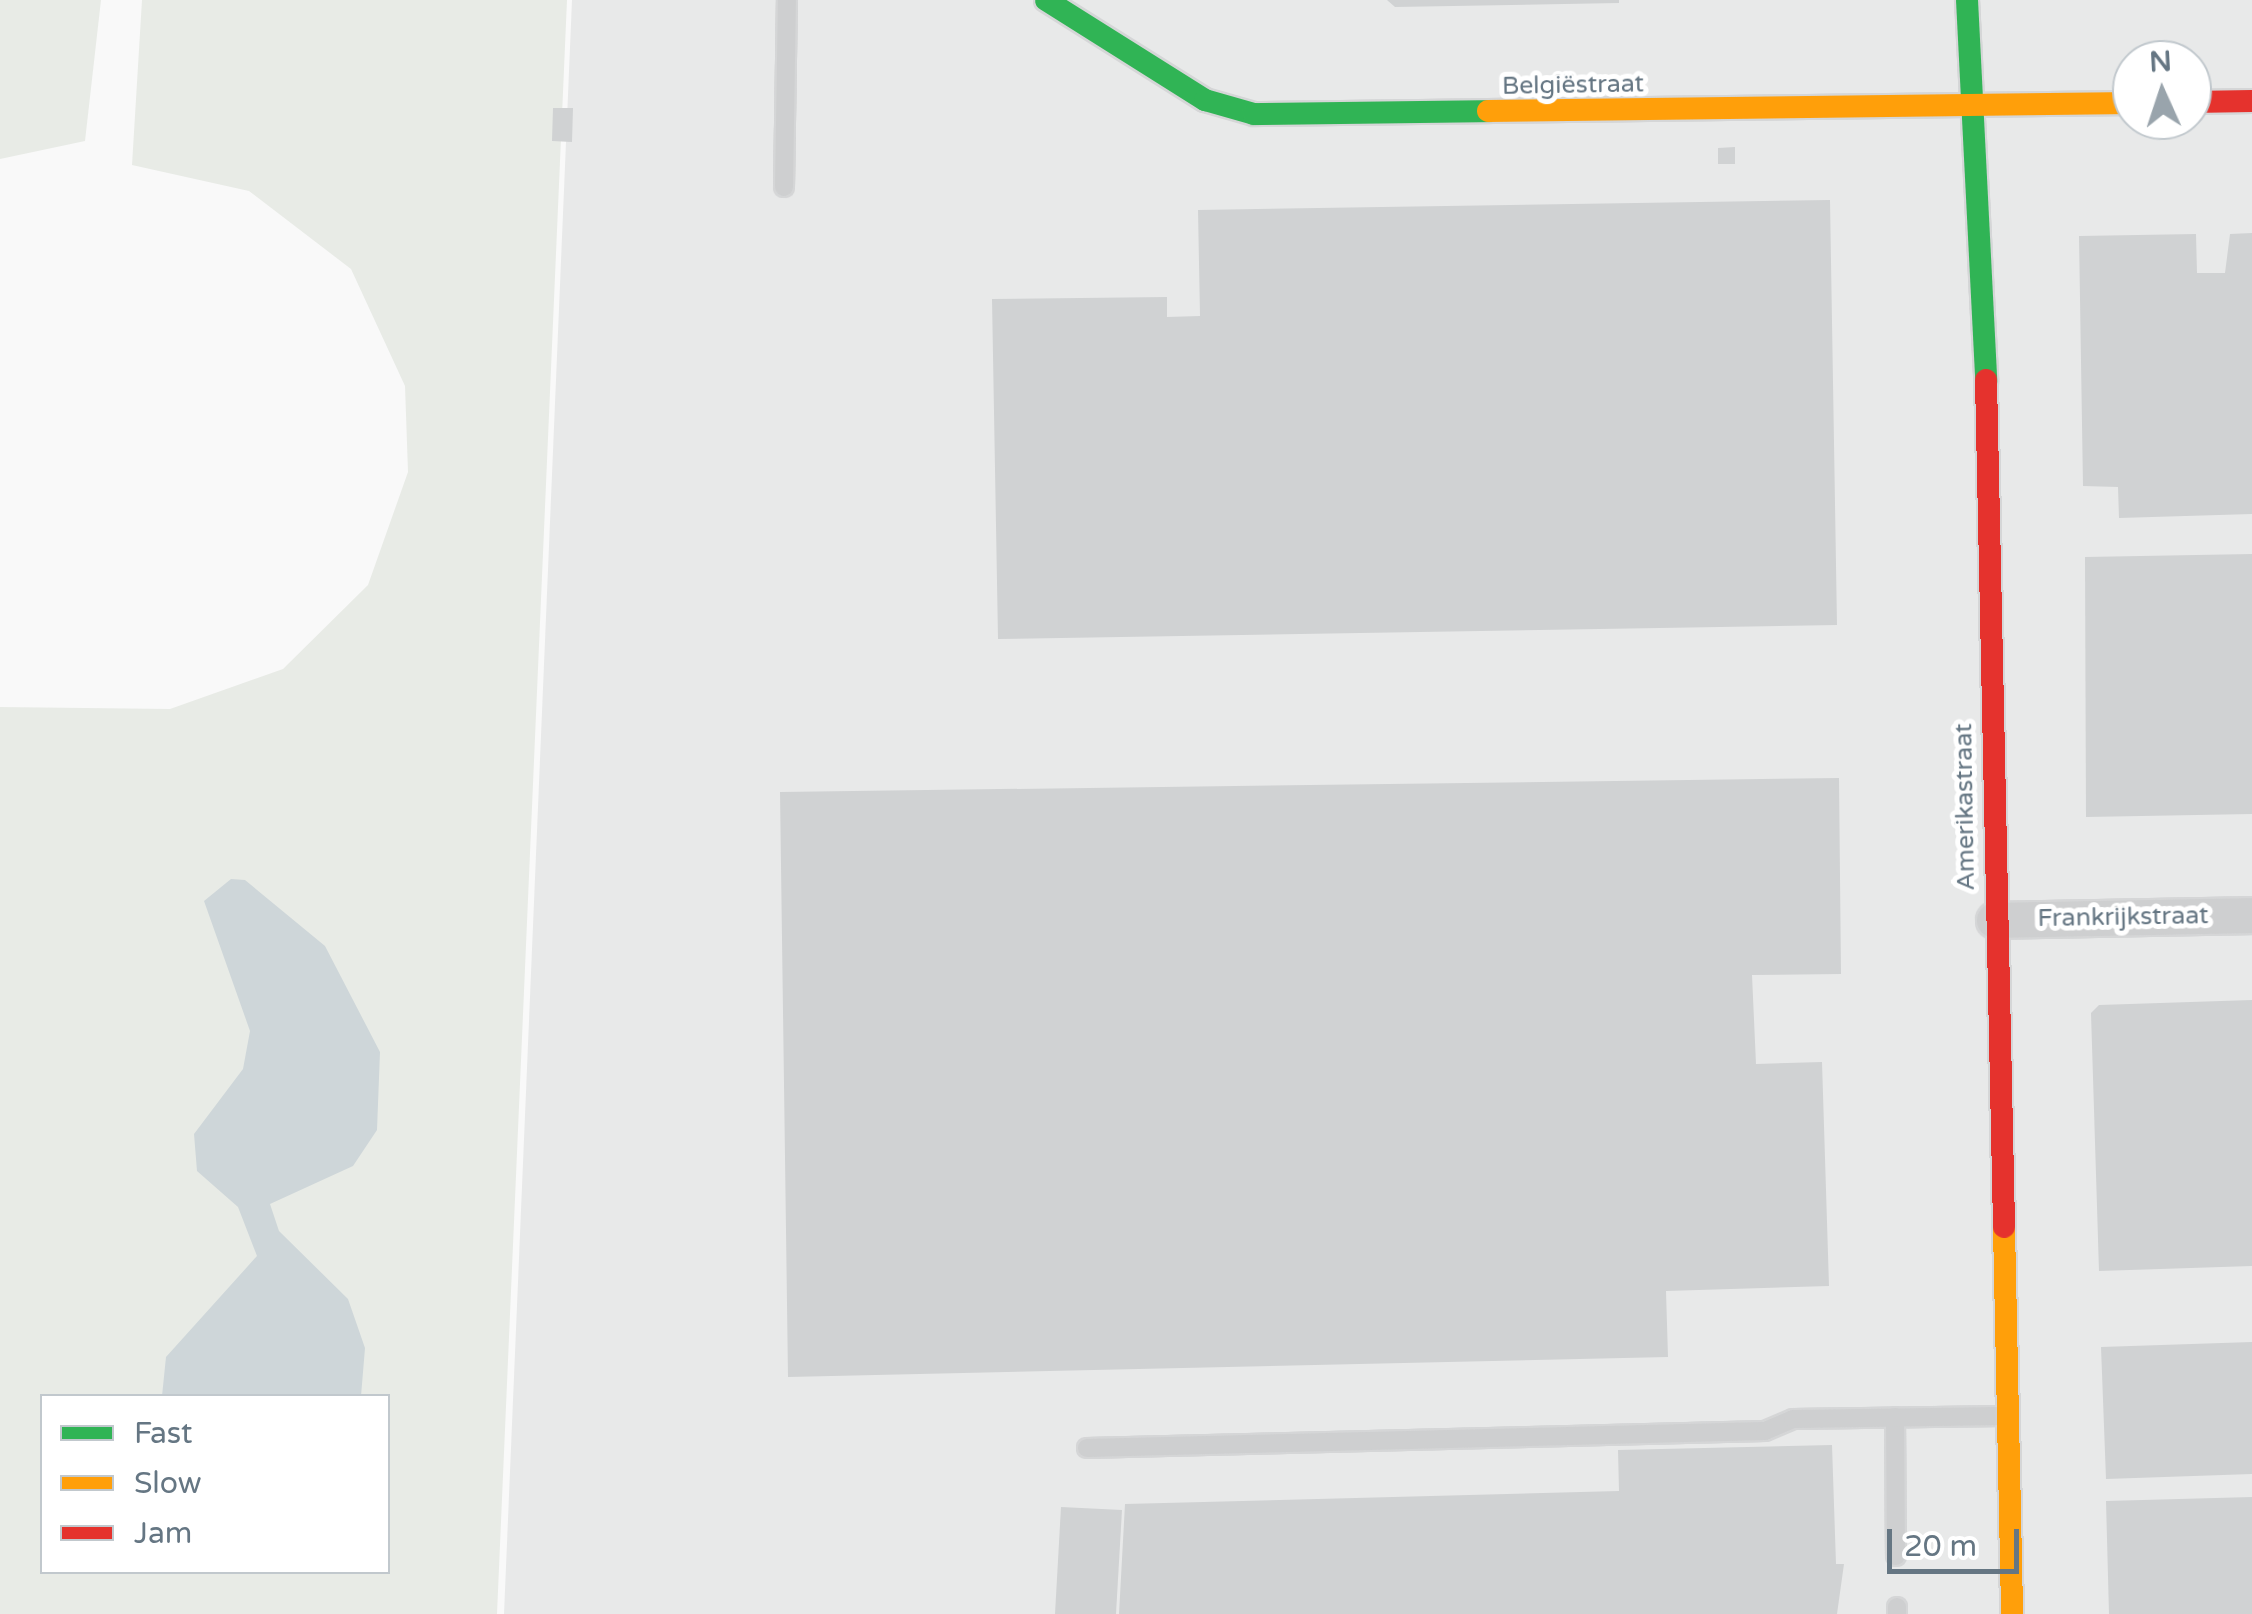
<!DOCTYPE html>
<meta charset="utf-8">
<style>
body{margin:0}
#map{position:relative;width:2252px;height:1614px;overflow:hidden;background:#f9f9f9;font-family:"Varela Round",sans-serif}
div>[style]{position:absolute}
.built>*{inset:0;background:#e8e9e9}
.green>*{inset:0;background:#e8ebe6}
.water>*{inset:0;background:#ced6d9}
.building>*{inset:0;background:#d0d2d3}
.roads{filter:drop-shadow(2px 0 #d5d6d7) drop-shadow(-2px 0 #d5d6d7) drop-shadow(0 2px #d5d6d7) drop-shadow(0 -2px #d5d6d7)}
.lane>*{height:18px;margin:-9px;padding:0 9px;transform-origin:9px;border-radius:9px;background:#cecfd0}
.street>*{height:35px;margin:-17.5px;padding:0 17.5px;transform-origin:17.5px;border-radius:17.5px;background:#cecfd0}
.fast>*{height:22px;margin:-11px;padding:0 11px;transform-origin:11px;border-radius:11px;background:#30b455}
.slow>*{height:22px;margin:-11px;padding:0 11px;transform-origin:11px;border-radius:11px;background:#ff9f0a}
.jam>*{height:22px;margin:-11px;padding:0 11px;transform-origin:11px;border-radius:11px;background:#e5322d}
span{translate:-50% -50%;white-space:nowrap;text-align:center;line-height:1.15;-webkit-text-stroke:10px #fff;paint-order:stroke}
.street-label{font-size:25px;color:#657683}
.legend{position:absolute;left:40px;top:1394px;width:350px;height:180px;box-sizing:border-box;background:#fff;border:2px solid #c1c8cd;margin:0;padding:12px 18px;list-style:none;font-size:30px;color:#657683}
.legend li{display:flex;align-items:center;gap:20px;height:50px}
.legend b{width:50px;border:2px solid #c1c8cd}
.north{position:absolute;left:2112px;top:40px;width:100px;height:100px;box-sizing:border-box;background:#fff;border:2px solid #c1c8cd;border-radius:50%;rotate:357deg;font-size:28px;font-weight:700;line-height:40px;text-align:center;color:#657683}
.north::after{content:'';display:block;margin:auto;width:35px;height:45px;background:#99a4ac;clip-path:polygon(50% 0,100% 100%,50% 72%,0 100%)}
.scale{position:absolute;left:1887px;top:1529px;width:132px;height:45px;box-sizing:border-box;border:5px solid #657683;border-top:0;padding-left:12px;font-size:30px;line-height:35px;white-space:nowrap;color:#657683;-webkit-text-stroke:8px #fff;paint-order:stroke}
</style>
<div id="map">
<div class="built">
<div style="clip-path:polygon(evenodd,572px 0,2252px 0,2252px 1614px,504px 1614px,572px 0,2132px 60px,2192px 60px,2192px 120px,2132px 120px,2132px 60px)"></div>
</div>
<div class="green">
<div style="clip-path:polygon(0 0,101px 0,85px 141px,0 159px)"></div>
<div style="clip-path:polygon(evenodd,142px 0,567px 0,497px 1614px,0 1614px,0 707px,170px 709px,283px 669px,368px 585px,408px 472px,405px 386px,351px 269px,249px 191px,132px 165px,142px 0,42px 1396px,388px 1396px,388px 1572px,42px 1572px,42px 1396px)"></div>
</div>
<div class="water">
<div style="clip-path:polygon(231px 879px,245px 880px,325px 946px,380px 1052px,377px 1130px,353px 1166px,270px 1204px,279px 1231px,348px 1299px,365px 1348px,361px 1396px,162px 1396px,166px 1357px,257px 1256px,238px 1207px,197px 1171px,194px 1134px,243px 1069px,250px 1031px,204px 901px)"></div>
</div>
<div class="building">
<div style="clip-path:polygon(1387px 0,1619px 0,1619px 3px,1395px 7px)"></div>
<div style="clip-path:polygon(553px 108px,573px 108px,572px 142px,552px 141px)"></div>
<div style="clip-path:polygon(1735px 147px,1735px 164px,1718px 164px,1718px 148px)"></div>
<div style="clip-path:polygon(1830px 200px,1837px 625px,998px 639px,992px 299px,1167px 297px,1167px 317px,1200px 316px,1198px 210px)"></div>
<div style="clip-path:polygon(2252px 233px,2252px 514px,2119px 518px,2118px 487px,2083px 486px,2079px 236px,2196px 234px,2197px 273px,2225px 273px,2230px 234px)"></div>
<div style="clip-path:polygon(2252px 554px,2252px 814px,2086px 817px,2085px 557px)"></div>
<div style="clip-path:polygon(1839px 778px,1841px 974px,1752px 975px,1756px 1064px,1822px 1062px,1829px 1286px,1666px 1291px,1668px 1357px,788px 1377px,780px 792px)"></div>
<div style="clip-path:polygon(2252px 1000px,2252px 1266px,2099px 1271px,2091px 1013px,2099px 1005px)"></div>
<div style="clip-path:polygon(2252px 1342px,2252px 1474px,2106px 1479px,2101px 1347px)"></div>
<div style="clip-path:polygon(1832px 1445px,1836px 1564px,1844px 1564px,1837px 1614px,1119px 1614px,1125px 1504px,1619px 1491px,1618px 1450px)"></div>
<div style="clip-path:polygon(2252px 1497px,2252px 1614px,2109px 1614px,2106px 1501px)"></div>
<div style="clip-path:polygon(1061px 1507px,1122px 1510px,1116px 1614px,1055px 1614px)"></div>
</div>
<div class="roads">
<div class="lane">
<div style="left:784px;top:187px;width:187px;rotate:-89.1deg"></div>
<div style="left:1895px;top:1417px;width:139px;rotate:89.6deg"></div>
<div style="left:1087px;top:1448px;width:678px;rotate:-1.44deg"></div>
<div style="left:1765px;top:1431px;width:30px;rotate:-23deg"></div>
<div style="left:1793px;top:1419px;width:210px;rotate:-0.8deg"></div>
<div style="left:1897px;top:1607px;width:7px;rotate:90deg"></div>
</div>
<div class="street">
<div style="left:1994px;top:920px;width:258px;rotate:-1.1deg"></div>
</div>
<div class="fast">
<div style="left:1046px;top:0;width:188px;rotate:32.2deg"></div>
<div style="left:1205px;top:100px;width:51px;rotate:15.9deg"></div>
<div style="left:1254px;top:114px;width:234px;rotate:-0.7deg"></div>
<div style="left:1967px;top:0;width:380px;rotate:87.1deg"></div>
</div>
<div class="slow">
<div style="left:1488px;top:111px;width:644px;rotate:-0.71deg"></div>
<div style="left:2004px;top:1227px;width:387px;rotate:88.8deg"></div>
</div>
<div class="jam">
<div style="left:2192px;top:102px;width:60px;rotate:-1deg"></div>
<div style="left:1986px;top:380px;width:847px;rotate:88.78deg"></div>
</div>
</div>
<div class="street-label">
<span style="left:1573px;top:85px;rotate:-1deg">Belgiëstraat</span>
<span style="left:1965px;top:807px;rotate:-91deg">Amerikastraat</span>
<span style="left:2123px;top:917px;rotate:-1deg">Frankrijkstraat</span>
</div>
<ul class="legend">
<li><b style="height:12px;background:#30b455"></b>Fast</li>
<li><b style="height:12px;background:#ff9f0a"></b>Slow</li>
<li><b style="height:12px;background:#e5322d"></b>Jam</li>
</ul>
<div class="north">N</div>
<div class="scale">20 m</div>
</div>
